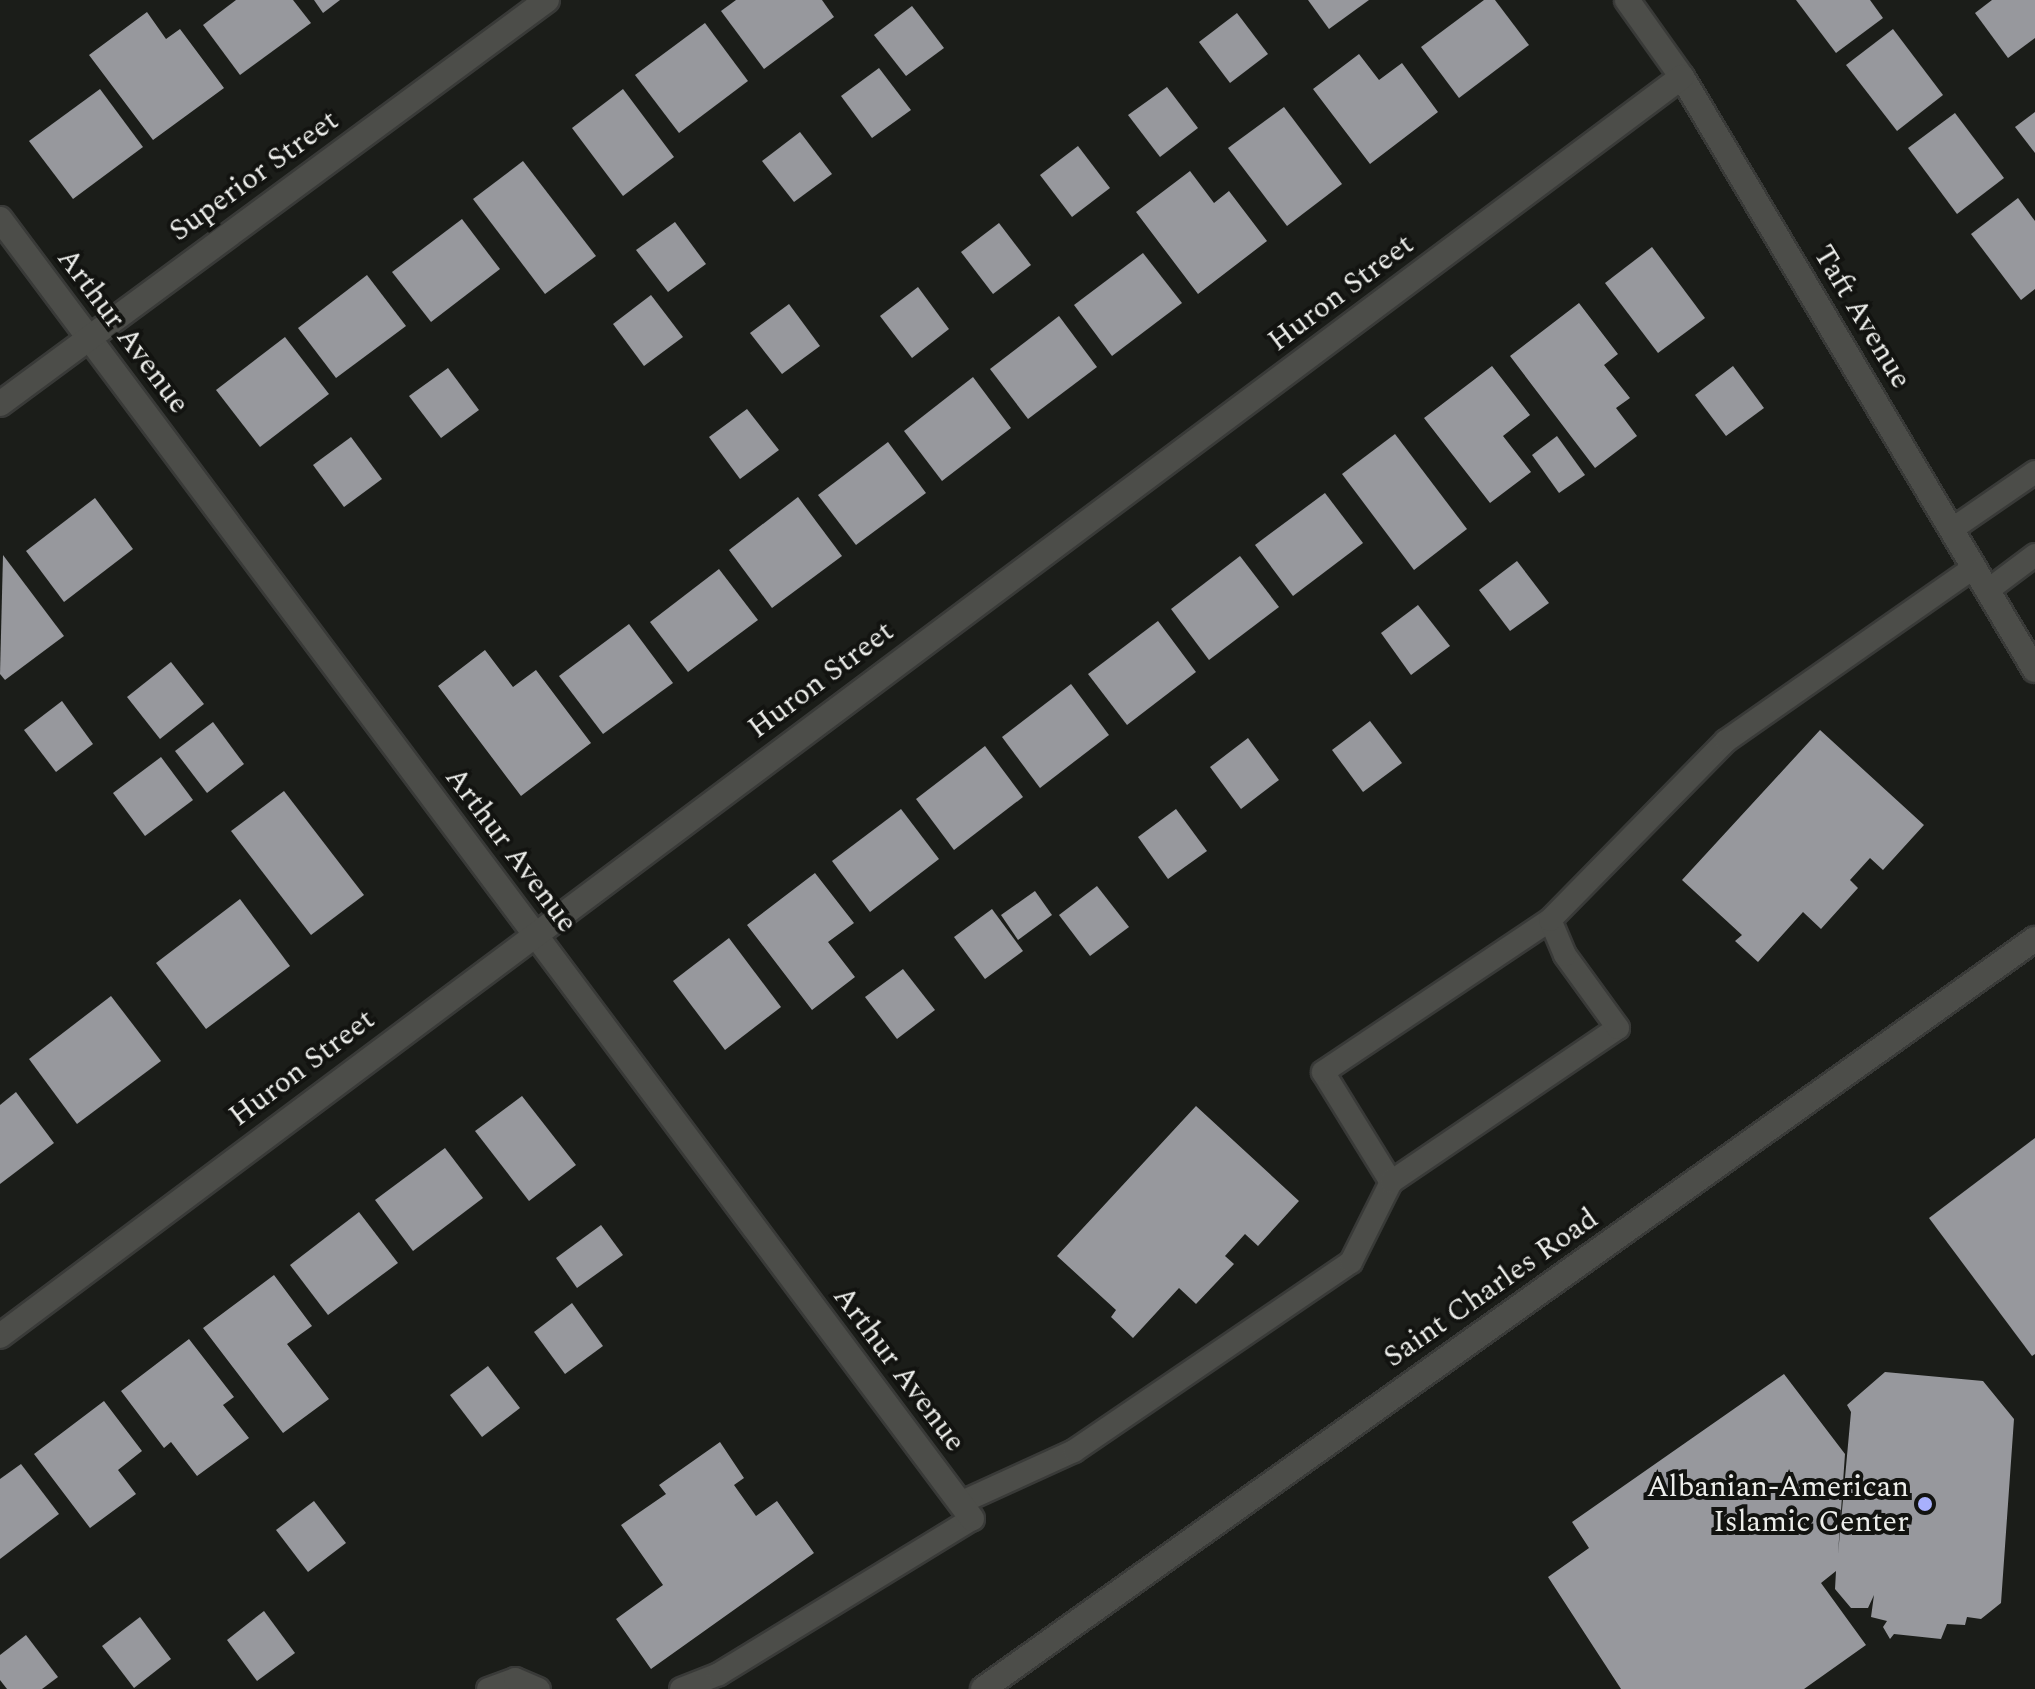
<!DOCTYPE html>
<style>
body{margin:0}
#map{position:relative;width:2035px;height:1689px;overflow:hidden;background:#1b1d19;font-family:Spectral,serif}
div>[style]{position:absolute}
.building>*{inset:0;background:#97989d}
.roads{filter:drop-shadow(2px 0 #393a38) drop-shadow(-2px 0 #393a38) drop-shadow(0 2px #393a38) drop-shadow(0 -2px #393a38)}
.lane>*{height:22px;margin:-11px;padding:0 11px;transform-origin:11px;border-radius:11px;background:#4c4d49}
.street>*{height:24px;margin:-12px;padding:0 12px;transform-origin:12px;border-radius:12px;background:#4c4d49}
.secondary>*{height:24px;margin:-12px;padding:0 12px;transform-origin:12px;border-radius:12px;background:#4c4d49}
.dots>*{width:22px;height:22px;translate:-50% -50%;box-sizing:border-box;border:4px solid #121310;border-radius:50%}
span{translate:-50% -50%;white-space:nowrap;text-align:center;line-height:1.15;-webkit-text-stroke:8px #121310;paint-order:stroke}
.street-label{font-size:30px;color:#edeeeb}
.poi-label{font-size:30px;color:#edeeeb}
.right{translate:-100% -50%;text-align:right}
</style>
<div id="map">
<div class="building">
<div style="clip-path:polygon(236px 0,293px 0,311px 23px,240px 75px,203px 25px)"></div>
<div style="clip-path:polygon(314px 0,340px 0,323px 13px)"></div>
<div style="clip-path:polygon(736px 0,822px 0,834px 17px,764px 69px,721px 11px)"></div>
<div style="clip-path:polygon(1308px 0,1369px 0,1329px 29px)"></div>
<div style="clip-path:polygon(1484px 0,1495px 0,1529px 45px,1459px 98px,1421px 47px)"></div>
<div style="clip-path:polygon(1796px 0,1870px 0,1883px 18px,1836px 53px)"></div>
<div style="clip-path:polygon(1992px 0,2035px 0,2035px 38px,2008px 58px,1975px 13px)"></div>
<div style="clip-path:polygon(912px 6px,944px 48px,906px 76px,874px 35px)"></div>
<div style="clip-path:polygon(147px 12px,166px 39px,180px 29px,224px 88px,153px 140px,89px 55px)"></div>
<div style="clip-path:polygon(1237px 13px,1268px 54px,1230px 83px,1199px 42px)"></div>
<div style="clip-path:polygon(705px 23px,748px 81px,679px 133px,635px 75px)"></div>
<div style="clip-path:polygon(1893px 29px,1943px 95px,1897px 131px,1846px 65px)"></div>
<div style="clip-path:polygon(1359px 54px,1379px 80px,1402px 63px,1438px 112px,1370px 164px,1313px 89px)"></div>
<div style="clip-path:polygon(879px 68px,911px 110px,872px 138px,841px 96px)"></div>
<div style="clip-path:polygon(1167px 87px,1198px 128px,1160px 157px,1128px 115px)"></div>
<div style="clip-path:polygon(100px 89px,143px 147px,73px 199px,29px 141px)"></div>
<div style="clip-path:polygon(623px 89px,674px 157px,623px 196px,572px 128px)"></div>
<div style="clip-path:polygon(1284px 107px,1342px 184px,1287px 226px,1228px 148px)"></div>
<div style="clip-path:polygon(2035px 112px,2035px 153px,2015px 127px)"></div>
<div style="clip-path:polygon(1955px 113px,2004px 178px,1957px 214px,1908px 148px)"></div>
<div style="clip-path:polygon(800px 132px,832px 174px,794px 202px,762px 161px)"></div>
<div style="clip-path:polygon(1078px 146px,1110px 188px,1072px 217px,1040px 175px)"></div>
<div style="clip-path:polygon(523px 161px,596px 256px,545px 294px,473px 199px)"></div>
<div style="clip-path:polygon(1190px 171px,1214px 203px,1229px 191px,1267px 241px,1198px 294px,1136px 212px)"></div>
<div style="clip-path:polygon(2018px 198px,2035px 221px,2035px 289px,2021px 300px,1971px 234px)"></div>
<div style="clip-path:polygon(462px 219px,500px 269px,431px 322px,392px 272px)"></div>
<div style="clip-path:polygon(675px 222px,706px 264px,668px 292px,636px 250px)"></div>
<div style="clip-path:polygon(999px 223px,1031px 265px,993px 294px,961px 252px)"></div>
<div style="clip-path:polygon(1652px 247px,1705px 318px,1658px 353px,1605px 283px)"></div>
<div style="clip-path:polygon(1143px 253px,1182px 303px,1112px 356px,1074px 305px)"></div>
<div style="clip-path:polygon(367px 275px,406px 326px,336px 378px,298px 328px)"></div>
<div style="clip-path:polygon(918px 287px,949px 329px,912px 358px,880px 316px)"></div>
<div style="clip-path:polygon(651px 295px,683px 337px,644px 366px,613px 324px)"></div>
<div style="clip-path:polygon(1579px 303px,1618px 354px,1604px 365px,1630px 398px,1616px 408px,1637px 436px,1595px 468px,1510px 356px)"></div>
<div style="clip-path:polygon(789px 304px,820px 346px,782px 374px,750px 333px)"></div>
<div style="clip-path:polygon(1059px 316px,1097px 367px,1028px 419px,990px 369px)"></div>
<div style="clip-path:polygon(285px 337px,329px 394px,260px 447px,216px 390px)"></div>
<div style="clip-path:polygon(1492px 366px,1530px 415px,1503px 436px,1531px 472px,1490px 503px,1424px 418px)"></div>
<div style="clip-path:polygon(1733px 366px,1764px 408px,1726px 436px,1695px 395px)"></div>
<div style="clip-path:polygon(448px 368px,479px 410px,441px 438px,409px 396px)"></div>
<div style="clip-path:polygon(973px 377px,1011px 428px,942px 481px,904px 431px)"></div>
<div style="clip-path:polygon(747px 409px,779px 450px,740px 479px,709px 437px)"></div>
<div style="clip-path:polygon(1395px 434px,1467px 529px,1414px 570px,1342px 474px)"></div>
<div style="clip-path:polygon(1557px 436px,1585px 475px,1559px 493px,1532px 455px)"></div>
<div style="clip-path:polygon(351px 437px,382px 479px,344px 507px,313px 465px)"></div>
<div style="clip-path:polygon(888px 442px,926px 493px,856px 545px,818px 495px)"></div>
<div style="clip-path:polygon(1325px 493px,1363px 543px,1293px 596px,1255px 545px)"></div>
<div style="clip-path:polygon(798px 497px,842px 556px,772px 608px,729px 550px)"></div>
<div style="clip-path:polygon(95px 498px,133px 549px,64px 602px,26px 551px)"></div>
<div style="clip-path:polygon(3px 555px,64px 636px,5px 680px,0 674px)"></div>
<div style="clip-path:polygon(1240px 556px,1279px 607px,1209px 660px,1171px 609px)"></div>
<div style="clip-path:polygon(1517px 561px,1549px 603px,1510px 631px,1479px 590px)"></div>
<div style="clip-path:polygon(719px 569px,758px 620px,688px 672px,650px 622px)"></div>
<div style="clip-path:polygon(1418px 605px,1450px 646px,1411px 675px,1381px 633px)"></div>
<div style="clip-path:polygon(1158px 621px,1196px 672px,1127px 725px,1088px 674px)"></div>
<div style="clip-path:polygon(629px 624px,673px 683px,603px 734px,559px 676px)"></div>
<div style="clip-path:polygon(485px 650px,513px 687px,536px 670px,591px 743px,521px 796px,438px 686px)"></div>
<div style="clip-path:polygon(171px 662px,204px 704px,160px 739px,127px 697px)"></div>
<div style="clip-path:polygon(1071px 684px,1109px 735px,1040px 788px,1002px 737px)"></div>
<div style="clip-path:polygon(62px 701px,93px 744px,56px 772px,24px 730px)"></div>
<div style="clip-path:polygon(1370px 721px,1402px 763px,1363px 792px,1332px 750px)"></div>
<div style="clip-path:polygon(213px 722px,244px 764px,207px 793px,175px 751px)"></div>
<div style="clip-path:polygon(1820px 730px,1924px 825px,1883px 870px,1870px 858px,1850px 880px,1858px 888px,1821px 929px,1803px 912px,1758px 962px,1735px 941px,1742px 935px,1682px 880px)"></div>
<div style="clip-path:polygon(1248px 738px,1279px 780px,1241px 809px,1210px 767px)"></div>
<div style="clip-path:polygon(985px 746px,1023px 797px,954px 850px,916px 799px)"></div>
<div style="clip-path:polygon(161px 757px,193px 800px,145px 836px,113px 793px)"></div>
<div style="clip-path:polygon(284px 791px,364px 895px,311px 935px,231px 831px)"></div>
<div style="clip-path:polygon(901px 809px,939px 859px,870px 912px,832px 861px)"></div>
<div style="clip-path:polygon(1176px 809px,1207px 851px,1168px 879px,1138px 837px)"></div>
<div style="clip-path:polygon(815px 873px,854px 923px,828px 942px,855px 977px,812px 1010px,747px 925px)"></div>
<div style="clip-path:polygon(1097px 886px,1129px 927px,1090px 956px,1059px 915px)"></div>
<div style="clip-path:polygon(1035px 891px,1052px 915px,1018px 940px,1001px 915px)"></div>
<div style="clip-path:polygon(240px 899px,290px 966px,206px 1029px,156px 963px)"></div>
<div style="clip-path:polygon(992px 909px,1023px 951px,985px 979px,954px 937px)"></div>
<div style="clip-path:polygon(729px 938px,781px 1007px,725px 1050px,673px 981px)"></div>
<div style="clip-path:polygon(903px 969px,935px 1010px,897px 1039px,865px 997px)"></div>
<div style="clip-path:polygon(111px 996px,161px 1061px,77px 1124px,29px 1059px)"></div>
<div style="clip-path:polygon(16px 1092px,54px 1143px,0 1184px,0 1105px)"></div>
<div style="clip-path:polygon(522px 1096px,576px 1165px,529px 1201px,475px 1131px)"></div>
<div style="clip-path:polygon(1196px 1106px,1299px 1201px,1258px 1246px,1245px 1234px,1225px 1256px,1234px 1264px,1196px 1304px,1179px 1288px,1133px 1338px,1111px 1317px,1116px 1310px,1057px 1256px)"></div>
<div style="clip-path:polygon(2035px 1138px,2035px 1354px,2032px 1356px,1929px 1218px)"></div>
<div style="clip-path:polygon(445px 1148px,483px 1198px,413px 1251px,375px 1200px)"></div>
<div style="clip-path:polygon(359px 1212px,398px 1263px,328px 1315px,290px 1265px)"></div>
<div style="clip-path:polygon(601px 1225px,623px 1255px,577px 1288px,556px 1258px)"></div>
<div style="clip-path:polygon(274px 1275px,312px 1326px,287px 1344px,329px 1399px,283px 1433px,203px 1328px)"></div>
<div style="clip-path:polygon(572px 1303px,603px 1346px,565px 1374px,534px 1332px)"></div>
<div style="clip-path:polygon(189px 1339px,234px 1397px,223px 1405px,249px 1438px,197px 1476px,171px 1442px,164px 1448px,121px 1391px)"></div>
<div style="clip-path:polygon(488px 1366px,520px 1408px,482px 1437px,450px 1395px)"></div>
<div style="clip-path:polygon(1885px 1372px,1983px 1381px,2014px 1419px,2001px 1603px,1981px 1619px,1967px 1617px,1965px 1625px,1947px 1624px,1941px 1639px,1894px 1634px,1890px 1639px,1883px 1627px,1887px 1621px,1871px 1617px,1874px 1595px,1868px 1608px,1851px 1608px,1835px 1589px,1836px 1571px,1821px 1583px,1866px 1645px,1804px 1689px,1621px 1689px,1548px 1577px,1589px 1548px,1572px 1522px,1784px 1374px,1845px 1454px,1838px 1554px,1851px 1412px,1847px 1405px)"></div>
<div style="clip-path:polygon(104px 1401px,142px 1451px,118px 1470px,136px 1494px,90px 1528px,34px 1454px)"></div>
<div style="clip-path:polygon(720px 1442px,744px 1478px,734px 1485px,756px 1516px,777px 1501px,814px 1553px,651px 1669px,616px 1619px,663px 1585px,621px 1525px,666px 1494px,659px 1485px)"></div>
<div style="clip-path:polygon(21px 1464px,59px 1514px,0 1559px,0 1479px)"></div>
<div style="clip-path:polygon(314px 1501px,346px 1543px,308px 1572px,276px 1530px)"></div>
<div style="clip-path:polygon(264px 1611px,295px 1653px,257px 1681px,227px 1640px)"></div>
<div style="clip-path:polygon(140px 1617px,171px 1659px,134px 1688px,102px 1646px)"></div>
<div style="clip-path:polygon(26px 1635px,58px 1677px,42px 1689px,7px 1689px,0 1680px,0 1655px)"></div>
</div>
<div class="roads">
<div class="lane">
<div style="left:1951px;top:530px;width:102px;rotate:-34.6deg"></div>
<div style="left:1987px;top:591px;width:60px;rotate:-36.9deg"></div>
<div style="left:1391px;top:1182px;width:129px;rotate:-121.7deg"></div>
<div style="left:1323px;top:1072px;width:273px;rotate:-33.8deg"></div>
<div style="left:960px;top:1503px;width:125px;rotate:-24.5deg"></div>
<div style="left:1074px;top:1451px;width:335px;rotate:-34.3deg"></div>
<div style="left:1351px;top:1262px;width:89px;rotate:-63.4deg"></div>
<div style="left:1391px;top:1182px;width:274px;rotate:-34.2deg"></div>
<div style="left:1618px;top:1028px;width:90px;rotate:-126deg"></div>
<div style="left:1565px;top:955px;width:38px;rotate:-113deg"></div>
<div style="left:1550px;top:920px;width:251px;rotate:-45.5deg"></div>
<div style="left:1726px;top:741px;width:302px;rotate:-35deg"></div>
<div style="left:488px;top:1689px;width:29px;rotate:-20deg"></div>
<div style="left:515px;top:1679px;width:26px;rotate:23deg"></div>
<div style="left:681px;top:1689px;width:41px;rotate:-21.5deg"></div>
<div style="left:719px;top:1674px;width:297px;rotate:-31.5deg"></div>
</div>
<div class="street">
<div style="left:1627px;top:0;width:95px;rotate:54.5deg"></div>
<div style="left:1682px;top:77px;width:690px;rotate:59.24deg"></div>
<div style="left:0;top:219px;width:1623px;rotate:53.21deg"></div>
<div style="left:0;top:404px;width:680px;rotate:-36.45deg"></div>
<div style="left:0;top:1336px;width:2101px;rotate:-36.82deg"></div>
</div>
<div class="secondary">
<div style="left:983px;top:1689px;width:1292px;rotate:-35.49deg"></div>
</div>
</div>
<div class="dots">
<div style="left:1925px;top:1504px;background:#a8b0fc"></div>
</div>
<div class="street-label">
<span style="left:254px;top:176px;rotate:-36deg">Superior Street</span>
<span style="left:1341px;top:293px;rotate:-37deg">Huron Street</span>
<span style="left:1862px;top:317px;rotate:59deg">Taft Avenue</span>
<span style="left:123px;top:331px;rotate:53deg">Arthur Avenue</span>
<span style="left:821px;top:680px;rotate:-37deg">Huron Street</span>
<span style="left:511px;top:850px;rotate:53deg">Arthur Avenue</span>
<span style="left:302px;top:1068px;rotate:-37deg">Huron Street</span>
<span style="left:1491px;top:1288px;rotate:-35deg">Saint Charles Road</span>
<span style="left:899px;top:1369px;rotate:53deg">Arthur Avenue</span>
</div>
<div class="poi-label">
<span class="right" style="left:1909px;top:1504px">Albanian-American<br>Islamic Center</span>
</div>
</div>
